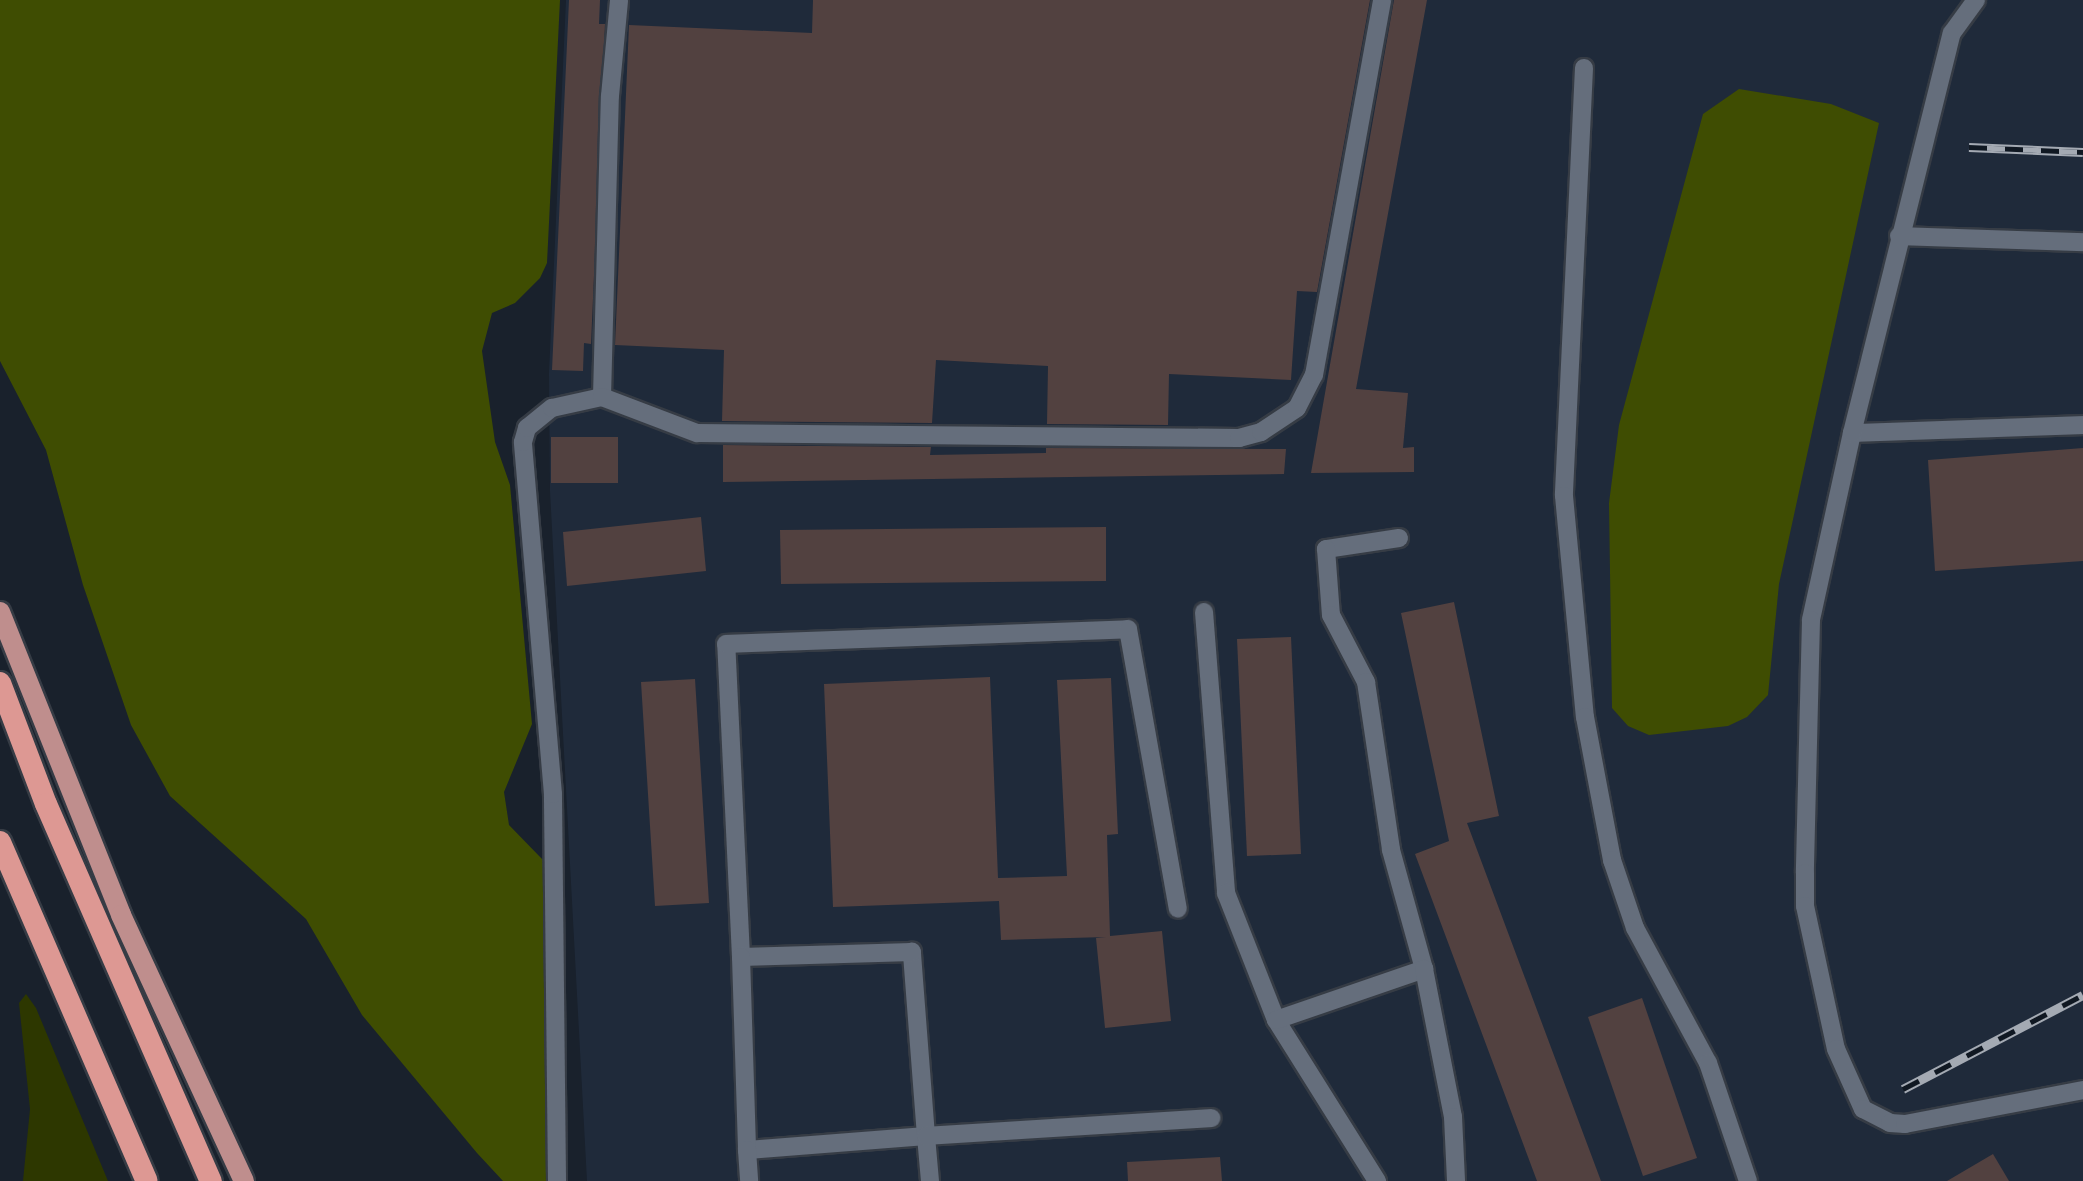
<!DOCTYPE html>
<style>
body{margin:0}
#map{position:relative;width:2083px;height:1181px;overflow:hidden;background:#19212c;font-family:Arial,sans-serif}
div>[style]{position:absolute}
.built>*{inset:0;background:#1f2a3a}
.green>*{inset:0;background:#2d3700}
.forest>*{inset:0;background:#3f4d02}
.building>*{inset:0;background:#524140}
.roads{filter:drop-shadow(2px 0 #363c45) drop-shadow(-2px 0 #363c45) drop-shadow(0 2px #363c45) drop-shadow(0 -2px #363c45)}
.service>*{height:18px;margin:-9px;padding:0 9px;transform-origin:9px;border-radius:9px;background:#656e7c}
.primary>*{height:20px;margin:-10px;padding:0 10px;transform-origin:10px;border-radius:10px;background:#bf8e8d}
.trunk>*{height:22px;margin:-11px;padding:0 11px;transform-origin:11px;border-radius:11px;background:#dd9893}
.rail>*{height:9px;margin-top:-4.5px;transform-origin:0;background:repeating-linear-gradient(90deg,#101822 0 18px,#a4aab3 0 36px);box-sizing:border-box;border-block:2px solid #a4aab3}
span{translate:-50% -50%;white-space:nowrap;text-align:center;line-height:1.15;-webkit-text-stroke:6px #101822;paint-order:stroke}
</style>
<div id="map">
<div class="built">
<div style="clip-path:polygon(566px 0,2083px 0,2083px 1181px,587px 1181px,550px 491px,549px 373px)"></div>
</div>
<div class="green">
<div style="clip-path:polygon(26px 994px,36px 1008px,108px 1181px,23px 1181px,30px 1109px,19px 1003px)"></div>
</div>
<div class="forest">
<div style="clip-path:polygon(0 0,560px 0,547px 263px,540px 278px,515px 303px,492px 313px,482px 351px,495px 442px,510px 485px,532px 724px,504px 792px,509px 825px,543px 860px,548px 1181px,503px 1181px,477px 1153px,362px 1015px,306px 919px,170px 796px,131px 725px,83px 585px,46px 450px,0 361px)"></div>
<div style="clip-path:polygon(1739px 89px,1831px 104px,1879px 123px,1779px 584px,1768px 695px,1747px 717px,1728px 726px,1649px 735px,1628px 726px,1612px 708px,1609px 503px,1619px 425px,1703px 114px)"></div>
</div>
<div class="building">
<div style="clip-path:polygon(569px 0,600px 0,599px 24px,605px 24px,591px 344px,584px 343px,583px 371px,552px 370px)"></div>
<div style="clip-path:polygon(813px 0,1370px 0,1317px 292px,1297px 291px,1291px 380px,1169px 374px,1168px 425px,1047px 424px,1048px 366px,936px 360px,932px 423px,722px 421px,724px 350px,615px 345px,629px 25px,812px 33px)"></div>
<div style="clip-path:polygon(1394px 0,1427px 0,1356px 389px,1408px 393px,1403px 448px,1414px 447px,1414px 472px,1311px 473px)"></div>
<div style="clip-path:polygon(551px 437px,618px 437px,618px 483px,551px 483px)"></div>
<div style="clip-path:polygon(723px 445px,931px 447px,930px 455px,1046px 453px,1046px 448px,1286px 449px,1284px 474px,723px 482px)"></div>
<div style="clip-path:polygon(2083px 448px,2083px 561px,1935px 571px,1928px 460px)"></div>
<div style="clip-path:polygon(701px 517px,706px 571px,567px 586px,563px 532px)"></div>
<div style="clip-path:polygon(1106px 527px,1106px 581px,781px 584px,780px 530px)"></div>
<div style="clip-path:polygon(1454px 602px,1499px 816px,1467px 823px,1601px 1181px,1537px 1181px,1415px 854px,1449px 841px,1401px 613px)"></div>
<div style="clip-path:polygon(1291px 637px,1301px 854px,1247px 856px,1237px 639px)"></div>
<div style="clip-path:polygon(990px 677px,998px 878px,1067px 876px,1057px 680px,1111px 678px,1118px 834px,1107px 835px,1110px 936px,1162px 931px,1171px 1021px,1105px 1028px,1096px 938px,1106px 937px,1001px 940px,999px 901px,833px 907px,824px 684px)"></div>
<div style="clip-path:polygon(695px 679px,709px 903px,655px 906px,641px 682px)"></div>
<div style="clip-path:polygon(1642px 998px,1697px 1158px,1643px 1176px,1588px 1017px)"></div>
<div style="clip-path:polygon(1993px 1154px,2009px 1181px,1947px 1181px)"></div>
<div style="clip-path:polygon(1220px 1157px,1222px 1181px,1128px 1181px,1127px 1162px)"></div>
</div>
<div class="roads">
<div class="service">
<div style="left:1584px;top:68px;width:428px;rotate:92.7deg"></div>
<div style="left:1564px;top:496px;width:222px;rotate:84.6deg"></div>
<div style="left:1585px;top:717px;width:146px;rotate:79.3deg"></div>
<div style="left:1612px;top:860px;width:72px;rotate:71.3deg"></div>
<div style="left:1635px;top:928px;width:153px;rotate:61.6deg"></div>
<div style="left:1708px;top:1063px;width:125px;rotate:71.3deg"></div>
<div style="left:1899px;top:236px;width:184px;rotate:1.9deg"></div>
<div style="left:602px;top:397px;width:301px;rotate:-88.5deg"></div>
<div style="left:610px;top:96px;width:96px;rotate:-84.6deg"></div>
<div style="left:2083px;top:425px;width:231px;rotate:178deg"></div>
<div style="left:1852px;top:433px;width:191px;rotate:102.4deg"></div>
<div style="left:1811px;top:620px;width:253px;rotate:91.4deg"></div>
<div style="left:1805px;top:873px;width:33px;rotate:90deg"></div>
<div style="left:1805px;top:906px;width:146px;rotate:77.8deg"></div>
<div style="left:1836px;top:1049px;width:66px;rotate:65.8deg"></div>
<div style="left:1863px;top:1109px;width:30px;rotate:27deg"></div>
<div style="left:1890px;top:1123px;width:15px;rotate:4deg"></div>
<div style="left:1905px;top:1124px;width:181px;rotate:-10.8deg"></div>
<div style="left:1852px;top:433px;width:412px;rotate:-76deg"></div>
<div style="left:1952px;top:33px;width:41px;rotate:-54deg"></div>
<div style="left:1399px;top:538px;width:74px;rotate:171.4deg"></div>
<div style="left:1326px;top:549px;width:66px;rotate:85.7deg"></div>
<div style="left:1331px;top:615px;width:76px;rotate:62.4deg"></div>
<div style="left:1366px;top:682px;width:170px;rotate:81.5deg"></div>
<div style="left:1391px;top:850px;width:123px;rotate:74.5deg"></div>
<div style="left:1204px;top:612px;width:282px;rotate:85.5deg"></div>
<div style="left:1226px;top:893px;width:136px;rotate:68.5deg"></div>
<div style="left:741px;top:957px;width:313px;rotate:-92.7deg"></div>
<div style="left:726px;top:644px;width:402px;rotate:-2.1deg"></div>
<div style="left:1128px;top:629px;width:284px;rotate:79.9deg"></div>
<div style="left:747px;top:1150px;width:180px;rotate:-4.5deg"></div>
<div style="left:926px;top:1136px;width:185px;rotate:-94.4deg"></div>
<div style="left:912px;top:952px;width:171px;rotate:178.3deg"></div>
<div style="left:741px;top:957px;width:193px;rotate:88.2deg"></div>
<div style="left:747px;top:1150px;width:31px;rotate:86deg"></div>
<div style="left:557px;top:1181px;width:387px;rotate:-90.6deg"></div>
<div style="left:553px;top:794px;width:353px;rotate:-94.9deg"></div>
<div style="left:523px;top:442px;width:15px;rotate:-74deg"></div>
<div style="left:527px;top:428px;width:32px;rotate:-39deg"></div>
<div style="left:552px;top:408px;width:51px;rotate:-12.4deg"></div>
<div style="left:602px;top:397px;width:102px;rotate:20.8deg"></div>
<div style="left:697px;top:433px;width:542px;rotate:0.53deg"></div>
<div style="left:1239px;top:438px;width:23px;rotate:-15deg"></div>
<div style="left:1261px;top:432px;width:43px;rotate:-33.7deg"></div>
<div style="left:1297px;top:408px;width:37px;rotate:-63deg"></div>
<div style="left:1314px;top:375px;width:381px;rotate:-79.7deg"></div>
<div style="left:930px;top:1181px;width:45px;rotate:-95.1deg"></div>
<div style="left:926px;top:1136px;width:286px;rotate:-3.6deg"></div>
<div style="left:1377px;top:1181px;width:190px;rotate:-122.1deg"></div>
<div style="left:1276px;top:1020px;width:157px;rotate:-19deg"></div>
<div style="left:1424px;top:969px;width:151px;rotate:78.9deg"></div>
<div style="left:1453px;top:1117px;width:64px;rotate:87.3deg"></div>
</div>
<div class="primary">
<div style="left:0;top:612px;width:326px;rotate:68.2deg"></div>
<div style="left:121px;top:915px;width:293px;rotate:65.2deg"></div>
</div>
<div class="trunk">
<div style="left:0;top:683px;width:129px;rotate:69.2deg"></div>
<div style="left:46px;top:804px;width:412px;rotate:66.4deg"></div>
<div style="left:0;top:842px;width:369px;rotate:66.6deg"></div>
</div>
</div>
<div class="rail">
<div style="left:1969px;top:147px;width:114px;rotate:2.5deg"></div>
<div style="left:1903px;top:1089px;width:203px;rotate:-27.6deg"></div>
</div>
</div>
